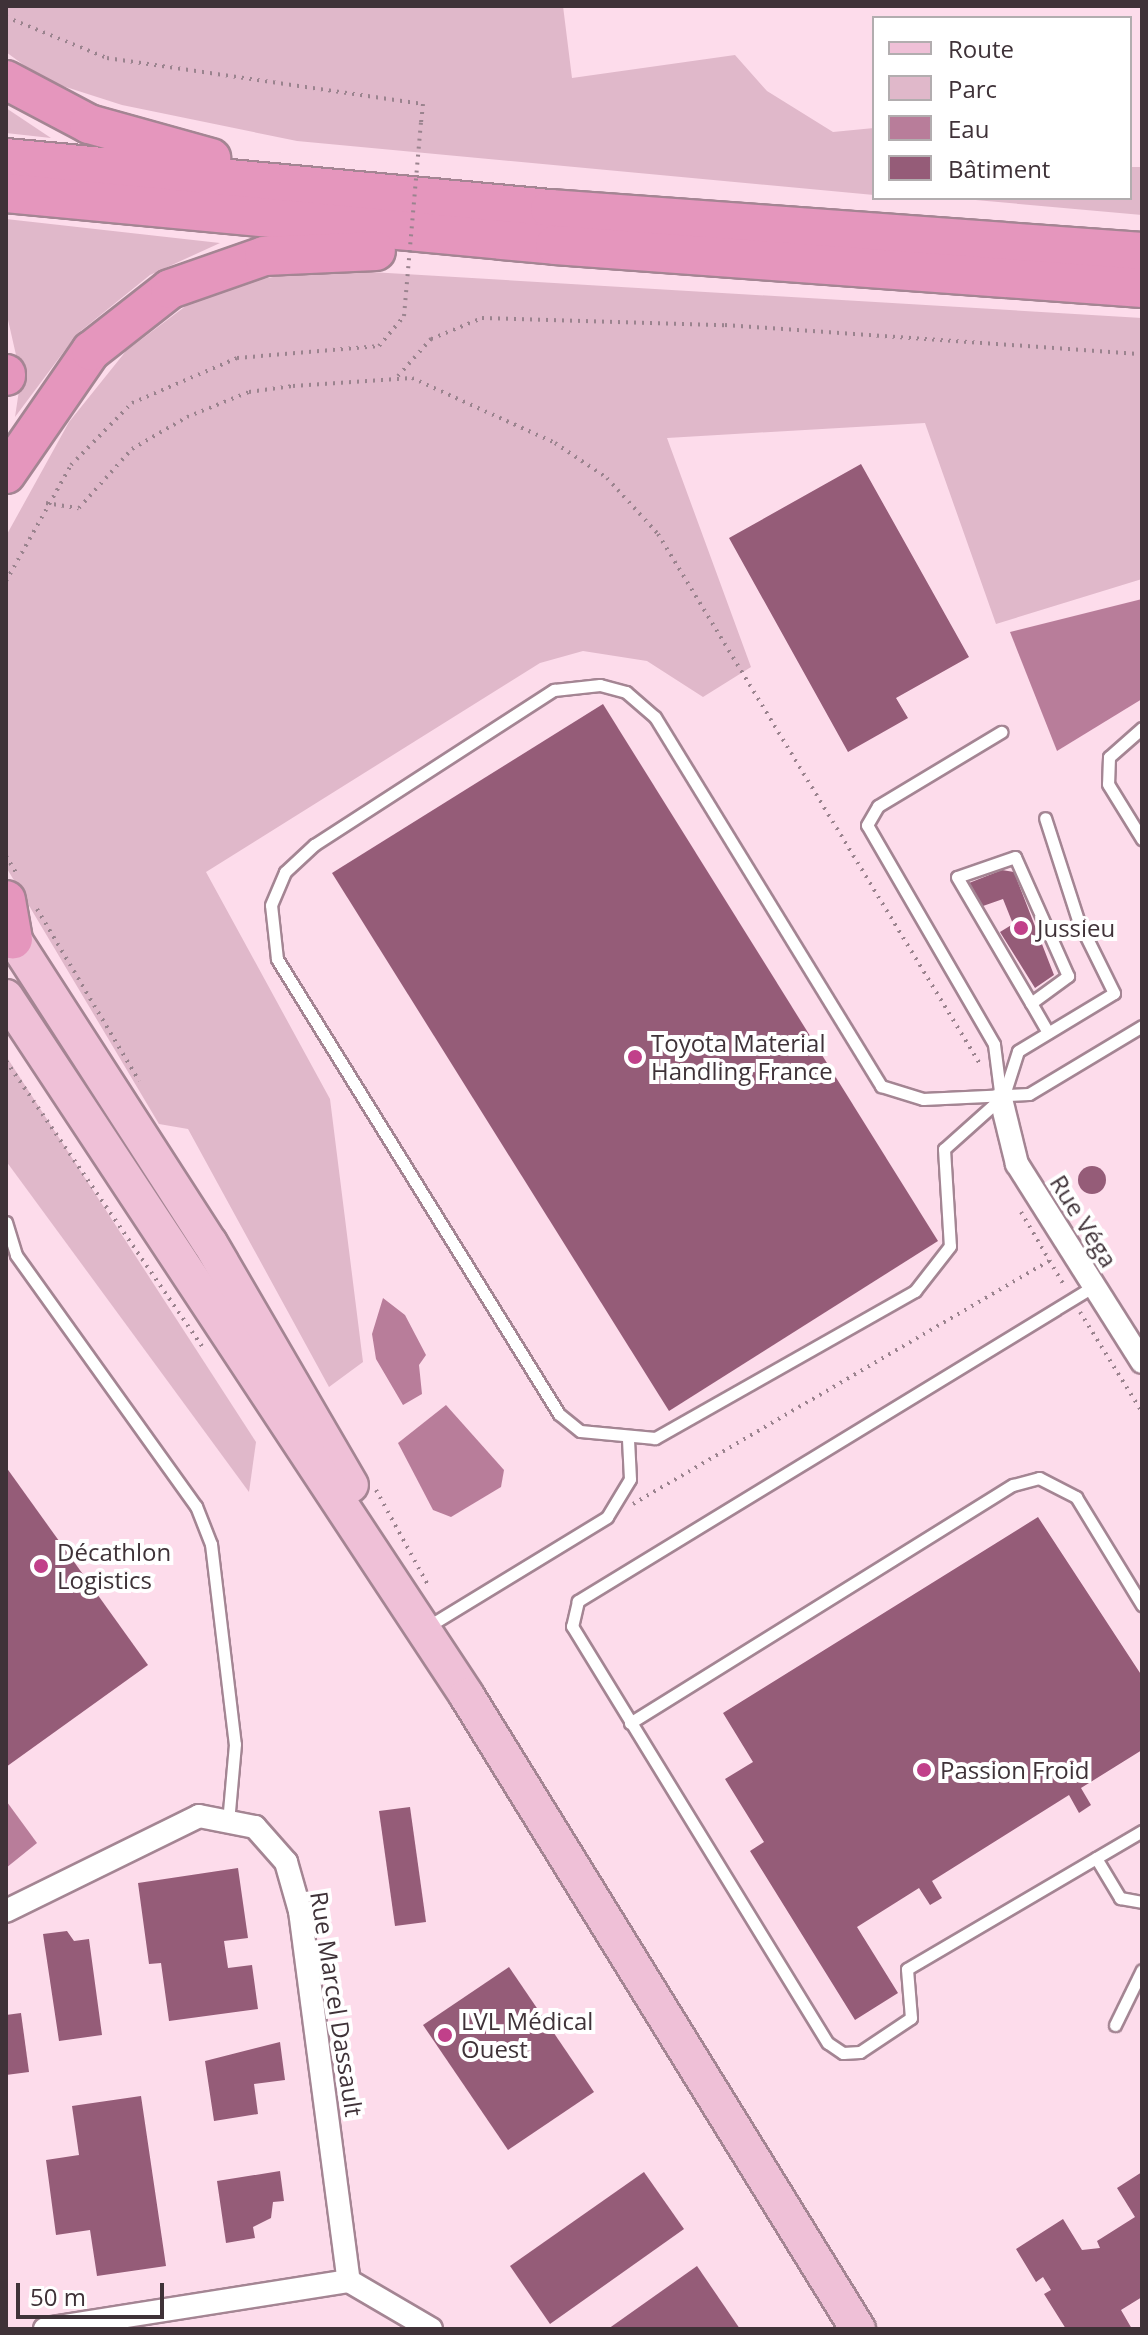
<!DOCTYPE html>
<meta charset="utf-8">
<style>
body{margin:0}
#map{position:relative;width:1148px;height:2335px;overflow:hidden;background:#fddceb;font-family:"Open Sans",sans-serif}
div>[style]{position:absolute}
.green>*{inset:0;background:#e0b8ca}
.water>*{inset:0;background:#b87d9a}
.building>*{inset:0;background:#955c78}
.round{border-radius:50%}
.path>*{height:4px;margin-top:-2px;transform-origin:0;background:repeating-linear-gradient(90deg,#9a838e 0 2px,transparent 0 8px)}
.roads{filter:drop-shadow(2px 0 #a48593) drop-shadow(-2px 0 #a48593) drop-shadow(0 2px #a48593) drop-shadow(0 -2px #a48593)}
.service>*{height:11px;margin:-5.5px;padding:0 5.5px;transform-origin:5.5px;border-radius:5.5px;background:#fff}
.minor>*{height:22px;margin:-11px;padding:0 11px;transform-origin:11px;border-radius:11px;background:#fff}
.primary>*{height:34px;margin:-17px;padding:0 17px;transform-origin:17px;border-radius:17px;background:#efc0d7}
.motorway>*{height:38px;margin:-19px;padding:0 19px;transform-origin:19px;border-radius:19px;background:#e596bd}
.path-bridge>*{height:4px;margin-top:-2px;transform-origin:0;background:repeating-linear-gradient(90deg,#9a838e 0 2px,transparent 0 8px)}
.dots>*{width:22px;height:22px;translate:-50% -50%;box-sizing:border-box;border:4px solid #fff;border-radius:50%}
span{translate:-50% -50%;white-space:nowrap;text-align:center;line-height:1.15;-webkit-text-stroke:8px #fff;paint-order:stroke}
.poi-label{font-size:24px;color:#3f3238}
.left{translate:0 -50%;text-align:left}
.street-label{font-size:24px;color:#3f3238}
.frame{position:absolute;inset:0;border:8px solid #3f3238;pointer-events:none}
.legend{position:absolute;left:872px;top:16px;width:260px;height:184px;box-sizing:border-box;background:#fff;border:2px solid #b2adaf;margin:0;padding:10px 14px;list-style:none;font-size:24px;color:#3f3238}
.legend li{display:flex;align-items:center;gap:16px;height:40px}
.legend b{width:40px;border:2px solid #b2adaf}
.scale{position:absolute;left:16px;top:2283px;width:148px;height:36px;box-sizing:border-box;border:4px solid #3f3238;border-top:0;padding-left:10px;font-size:24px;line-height:28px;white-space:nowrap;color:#3f3238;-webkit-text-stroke:6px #fff;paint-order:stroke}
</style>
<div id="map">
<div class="green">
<div style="clip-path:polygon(6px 6px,563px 6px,572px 78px,735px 55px,767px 91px,833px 132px,874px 128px,874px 195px,297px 141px,122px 105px,44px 80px,6px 52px)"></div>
<div style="clip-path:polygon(6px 108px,51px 138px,6px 133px)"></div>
<div style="clip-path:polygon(1130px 167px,1142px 167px,1142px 215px,953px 198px,1130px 198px)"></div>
<div style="clip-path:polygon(6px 219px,220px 243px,150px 275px,77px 334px,15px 417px,21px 377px,6px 311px)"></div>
<div style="clip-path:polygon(320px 269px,1142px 318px,1142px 579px,996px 624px,925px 423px,667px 438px,751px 667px,703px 697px,647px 661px,583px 651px,540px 663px,206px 872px,330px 1099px,363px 1362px,329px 1387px,188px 1129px,159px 1124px,6px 867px,6px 536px,69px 422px,126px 351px,187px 305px,249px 281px)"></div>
<div style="clip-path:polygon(6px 1056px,256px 1442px,249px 1492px,6px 1161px)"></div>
</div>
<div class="water">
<div style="clip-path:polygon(1142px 599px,1142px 699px,1057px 751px,1010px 632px)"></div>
<div style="clip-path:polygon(383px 1298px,405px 1315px,426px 1355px,419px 1365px,422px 1394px,403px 1405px,376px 1359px,372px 1334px)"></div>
<div style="clip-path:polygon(446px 1405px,504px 1470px,501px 1487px,451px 1517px,433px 1510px,398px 1443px)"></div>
<div style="clip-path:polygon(7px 1802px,37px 1843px,6px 1868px,6px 1802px)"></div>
</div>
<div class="building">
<div style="clip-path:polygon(861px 464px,969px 657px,896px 698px,908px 718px,848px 752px,729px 538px)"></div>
<div style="clip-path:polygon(603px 704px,938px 1241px,669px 1411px,332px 873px)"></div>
<div style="clip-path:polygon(1002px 870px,1014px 872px,1054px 975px,1035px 988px,1000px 932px,1013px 924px,1003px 899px,983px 906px,969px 883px)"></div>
<div class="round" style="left:1078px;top:1166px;width:28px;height:28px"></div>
<div style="clip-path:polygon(6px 1467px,148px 1665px,6px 1767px)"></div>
<div style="clip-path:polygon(1038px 1517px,1142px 1676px,1142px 1750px,1081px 1788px,1091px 1805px,1079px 1813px,1069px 1795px,932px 1881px,942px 1898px,930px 1905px,919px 1888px,857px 1927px,898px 1993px,855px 2020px,750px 1851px,764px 1842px,725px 1779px,753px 1762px,723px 1713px)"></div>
<div style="clip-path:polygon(410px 1807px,426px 1922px,395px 1926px,379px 1811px)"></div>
<div style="clip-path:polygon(238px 1868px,248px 1938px,224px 1941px,228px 1968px,252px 1965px,258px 2009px,169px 2021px,161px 1963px,149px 1964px,138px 1883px)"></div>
<div style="clip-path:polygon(67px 1931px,74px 1941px,89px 1939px,102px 2035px,59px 2041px,43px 1934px)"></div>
<div style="clip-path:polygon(509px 1967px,594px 2092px,508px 2150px,423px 2025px)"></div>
<div style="clip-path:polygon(21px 2013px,29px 2072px,6px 2075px,6px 2015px)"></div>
<div style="clip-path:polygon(280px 2042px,285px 2080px,254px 2084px,258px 2114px,214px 2121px,205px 2061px)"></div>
<div style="clip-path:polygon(141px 2096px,166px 2266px,97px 2276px,90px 2230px,56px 2235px,46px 2160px,79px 2155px,72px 2106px)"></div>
<div style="clip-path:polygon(280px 2171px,284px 2201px,273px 2202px,271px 2218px,253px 2227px,255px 2238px,226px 2243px,217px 2181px)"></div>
<div style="clip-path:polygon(644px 2172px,684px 2229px,550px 2324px,510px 2266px)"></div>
<div style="clip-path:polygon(1142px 2172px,1142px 2297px,1121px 2310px,1132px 2329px,1066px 2329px,1044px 2294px,1051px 2290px,1043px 2277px,1036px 2282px,1016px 2249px,1063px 2219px,1082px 2250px,1100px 2248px,1097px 2241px,1135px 2217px,1117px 2188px)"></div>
<div style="clip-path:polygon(697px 2266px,740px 2329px,608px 2329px)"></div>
</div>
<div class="path">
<div style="left:6px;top:17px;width:109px;rotate:22.1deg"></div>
<div style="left:107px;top:58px;width:319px;rotate:8.3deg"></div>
<div style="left:423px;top:104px;width:19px;rotate:96deg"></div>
<div style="left:398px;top:376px;width:50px;rotate:-48.3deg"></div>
<div style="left:431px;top:339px;width:55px;rotate:-22.4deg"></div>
<div style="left:482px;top:318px;width:243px;rotate:1.7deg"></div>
<div style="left:725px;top:325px;width:418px;rotate:4deg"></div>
<div style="left:46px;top:503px;width:33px;rotate:9deg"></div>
<div style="left:79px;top:508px;width:79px;rotate:-48.1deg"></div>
<div style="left:132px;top:449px;width:64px;rotate:-30.2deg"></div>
<div style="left:187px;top:417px;width:67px;rotate:-22deg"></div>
<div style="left:249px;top:392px;width:44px;rotate:-7.8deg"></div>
<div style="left:293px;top:386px;width:119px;rotate:-3.8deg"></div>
<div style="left:412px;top:378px;width:157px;rotate:24.4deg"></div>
<div style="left:555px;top:443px;width:63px;rotate:33.9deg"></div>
<div style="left:607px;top:478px;width:76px;rotate:47.7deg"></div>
<div style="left:658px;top:534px;width:620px;rotate:58.72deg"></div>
<div style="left:6px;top:581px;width:133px;rotate:-60.7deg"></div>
<div style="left:71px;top:465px;width:87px;rotate:-45.5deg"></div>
<div style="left:132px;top:403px;width:114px;rotate:-23.2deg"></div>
<div style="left:237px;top:358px;width:143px;rotate:-4.8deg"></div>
<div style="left:379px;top:346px;width:39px;rotate:-50deg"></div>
<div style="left:6px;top:856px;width:21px;rotate:59deg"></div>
<div style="left:37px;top:909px;width:200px;rotate:59.3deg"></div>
<div style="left:6px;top:1061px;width:346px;rotate:55.5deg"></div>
<div style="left:1021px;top:1212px;width:87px;rotate:59.6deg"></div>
<div style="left:1080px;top:1312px;width:118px;rotate:58.2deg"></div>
<div style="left:376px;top:1490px;width:111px;rotate:61.3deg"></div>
<div style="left:633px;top:1504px;width:482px;rotate:-30.3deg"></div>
</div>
<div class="roads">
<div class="service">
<div style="left:1142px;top:728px;width:44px;rotate:138.7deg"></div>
<div style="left:1109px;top:757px;width:27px;rotate:92deg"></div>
<div style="left:1108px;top:784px;width:65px;rotate:58.3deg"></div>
<div style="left:1031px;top:1003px;width:46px;rotate:-36.1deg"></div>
<div style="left:1068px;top:976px;width:130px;rotate:-114deg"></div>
<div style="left:1015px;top:857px;width:61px;rotate:161deg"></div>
<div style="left:957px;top:877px;width:146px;rotate:59.6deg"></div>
<div style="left:1031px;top:1003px;width:34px;rotate:60deg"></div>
<div style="left:1003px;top:1098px;width:49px;rotate:-72.3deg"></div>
<div style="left:1018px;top:1051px;width:112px;rotate:-31.1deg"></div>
<div style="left:1114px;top:993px;width:81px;rotate:-116.3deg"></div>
<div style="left:1078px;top:920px;width:107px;rotate:-107.9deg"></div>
<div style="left:1000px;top:1099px;width:75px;rotate:138.2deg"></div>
<div style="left:944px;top:1149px;width:97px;rotate:86.5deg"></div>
<div style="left:950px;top:1246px;width:57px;rotate:127.9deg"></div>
<div style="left:915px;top:1291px;width:299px;rotate:150.5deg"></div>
<div style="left:655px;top:1438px;width:75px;rotate:-174.7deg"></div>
<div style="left:580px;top:1431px;width:27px;rotate:-141deg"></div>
<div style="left:559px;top:1414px;width:535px;rotate:-121.79deg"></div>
<div style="left:277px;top:959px;width:54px;rotate:-96.3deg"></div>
<div style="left:271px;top:905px;width:36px;rotate:-67deg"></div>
<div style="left:285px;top:872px;width:40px;rotate:-43deg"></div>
<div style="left:314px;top:845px;width:286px;rotate:-32.9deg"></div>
<div style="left:554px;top:690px;width:46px;rotate:-6.2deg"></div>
<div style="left:600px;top:685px;width:27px;rotate:15deg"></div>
<div style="left:626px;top:692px;width:38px;rotate:41deg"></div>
<div style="left:655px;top:717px;width:433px;rotate:58.5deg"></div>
<div style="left:881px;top:1086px;width:44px;rotate:17.2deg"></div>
<div style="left:923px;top:1099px;width:106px;rotate:-2.7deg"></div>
<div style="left:1029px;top:1094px;width:132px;rotate:-31deg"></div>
<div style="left:1001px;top:1099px;width:55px;rotate:-97.3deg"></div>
<div style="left:994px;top:1044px;width:253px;rotate:-120.1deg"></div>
<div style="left:867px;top:825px;width:22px;rotate:-60deg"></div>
<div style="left:878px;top:806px;width:144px;rotate:-31deg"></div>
<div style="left:6px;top:1222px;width:34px;rotate:73deg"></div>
<div style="left:16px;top:1255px;width:309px;rotate:54.4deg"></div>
<div style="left:196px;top:1506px;width:41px;rotate:68.5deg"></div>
<div style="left:211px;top:1544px;width:201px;rotate:83.2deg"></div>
<div style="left:235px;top:1744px;width:78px;rotate:95.1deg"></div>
<div style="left:1094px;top:1286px;width:605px;rotate:148.6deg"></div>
<div style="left:578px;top:1601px;width:26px;rotate:103deg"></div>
<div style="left:572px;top:1626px;width:489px;rotate:58.5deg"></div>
<div style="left:828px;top:2043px;width:18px;rotate:34deg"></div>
<div style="left:843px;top:2053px;width:17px;rotate:-3deg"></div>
<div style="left:860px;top:2052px;width:61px;rotate:-33.7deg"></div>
<div style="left:911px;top:2018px;width:49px;rotate:-94.7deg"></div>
<div style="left:907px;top:1969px;width:273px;rotate:-30.4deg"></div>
<div style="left:432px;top:1624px;width:205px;rotate:-31.4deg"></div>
<div style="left:607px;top:1517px;width:44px;rotate:-58.8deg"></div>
<div style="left:630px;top:1479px;width:40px;rotate:-92.9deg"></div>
<div style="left:630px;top:1723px;width:451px;rotate:-31.9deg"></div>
<div style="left:1013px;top:1485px;width:27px;rotate:-15deg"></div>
<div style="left:1039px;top:1478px;width:42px;rotate:27.2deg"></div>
<div style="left:1076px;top:1497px;width:127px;rotate:58.6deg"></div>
<div style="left:1096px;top:1858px;width:47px;rotate:59deg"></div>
<div style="left:1120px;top:1898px;width:22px;rotate:10deg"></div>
<div style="left:1115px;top:2025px;width:61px;rotate:-63.9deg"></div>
</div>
<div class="minor">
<div style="left:1001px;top:1099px;width:67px;rotate:76.2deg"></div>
<div style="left:1017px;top:1164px;width:234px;rotate:57.7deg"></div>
<div style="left:6px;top:1911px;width:215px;rotate:-26.2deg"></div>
<div style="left:199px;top:1816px;width:57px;rotate:11.1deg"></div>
<div style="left:255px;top:1827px;width:47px;rotate:48.5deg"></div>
<div style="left:286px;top:1862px;width:51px;rotate:74.1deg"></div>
<div style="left:300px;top:1911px;width:373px;rotate:82.5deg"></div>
<div style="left:349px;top:2281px;width:95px;rotate:30.3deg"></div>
<div style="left:45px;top:2329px;width:308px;rotate:-9deg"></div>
</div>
<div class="primary">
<div style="left:6px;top:927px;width:376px;rotate:57.2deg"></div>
<div style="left:210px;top:1243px;width:280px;rotate:59.8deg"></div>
<div style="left:6px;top:997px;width:837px;rotate:56.59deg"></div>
<div style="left:467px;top:1696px;width:744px;rotate:58.3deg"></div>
</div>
<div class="motorway">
<div style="left:6px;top:80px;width:94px;rotate:27.9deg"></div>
<div style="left:89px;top:124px;width:127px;rotate:15.6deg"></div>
<div style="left:6px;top:158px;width:546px;rotate:5.36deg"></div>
<div style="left:550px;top:209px;width:594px;rotate:4.15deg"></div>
<div style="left:6px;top:193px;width:551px;rotate:5.41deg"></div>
<div style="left:555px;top:245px;width:589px;rotate:4.19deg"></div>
<div style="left:6px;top:374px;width:2px;rotate:90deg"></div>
<div style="left:6px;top:474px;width:150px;rotate:-55.4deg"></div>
<div style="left:91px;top:351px;width:100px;rotate:-38.1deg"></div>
<div style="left:170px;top:289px;width:100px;rotate:-19.3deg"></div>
<div style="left:264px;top:256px;width:112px;rotate:-2.6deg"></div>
<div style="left:6px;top:900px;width:40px;rotate:80deg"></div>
</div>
</div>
<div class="path-bridge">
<div style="left:404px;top:316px;width:194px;rotate:-85deg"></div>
</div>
<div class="dots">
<div style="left:1021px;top:928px;background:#c1408a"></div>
<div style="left:635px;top:1057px;background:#c1408a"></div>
<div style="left:41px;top:1566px;background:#c1408a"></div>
<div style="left:924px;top:1770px;background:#c1408a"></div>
<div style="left:445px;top:2035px;background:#c1408a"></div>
</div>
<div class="poi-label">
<span class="left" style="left:1037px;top:928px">Jussieu</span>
<span class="left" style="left:651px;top:1057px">Toyota Material<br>Handling France</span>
<span class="left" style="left:57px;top:1566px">Décathlon<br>Logistics</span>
<span class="left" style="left:940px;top:1770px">Passion Froid</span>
<span class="left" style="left:461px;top:2035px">LVL Médical<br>Ouest</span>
</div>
<div class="street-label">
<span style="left:1084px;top:1221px;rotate:58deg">Rue Véga</span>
<span style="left:337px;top:2004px;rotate:81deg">Rue Marcel Dassault</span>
</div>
<div class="frame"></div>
<ul class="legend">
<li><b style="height:10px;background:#efc0d7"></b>Route</li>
<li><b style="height:22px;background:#e0b8ca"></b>Parc</li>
<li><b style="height:22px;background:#b87d9a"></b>Eau</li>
<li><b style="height:22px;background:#955c78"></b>Bâtiment</li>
</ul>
<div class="scale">50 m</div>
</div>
